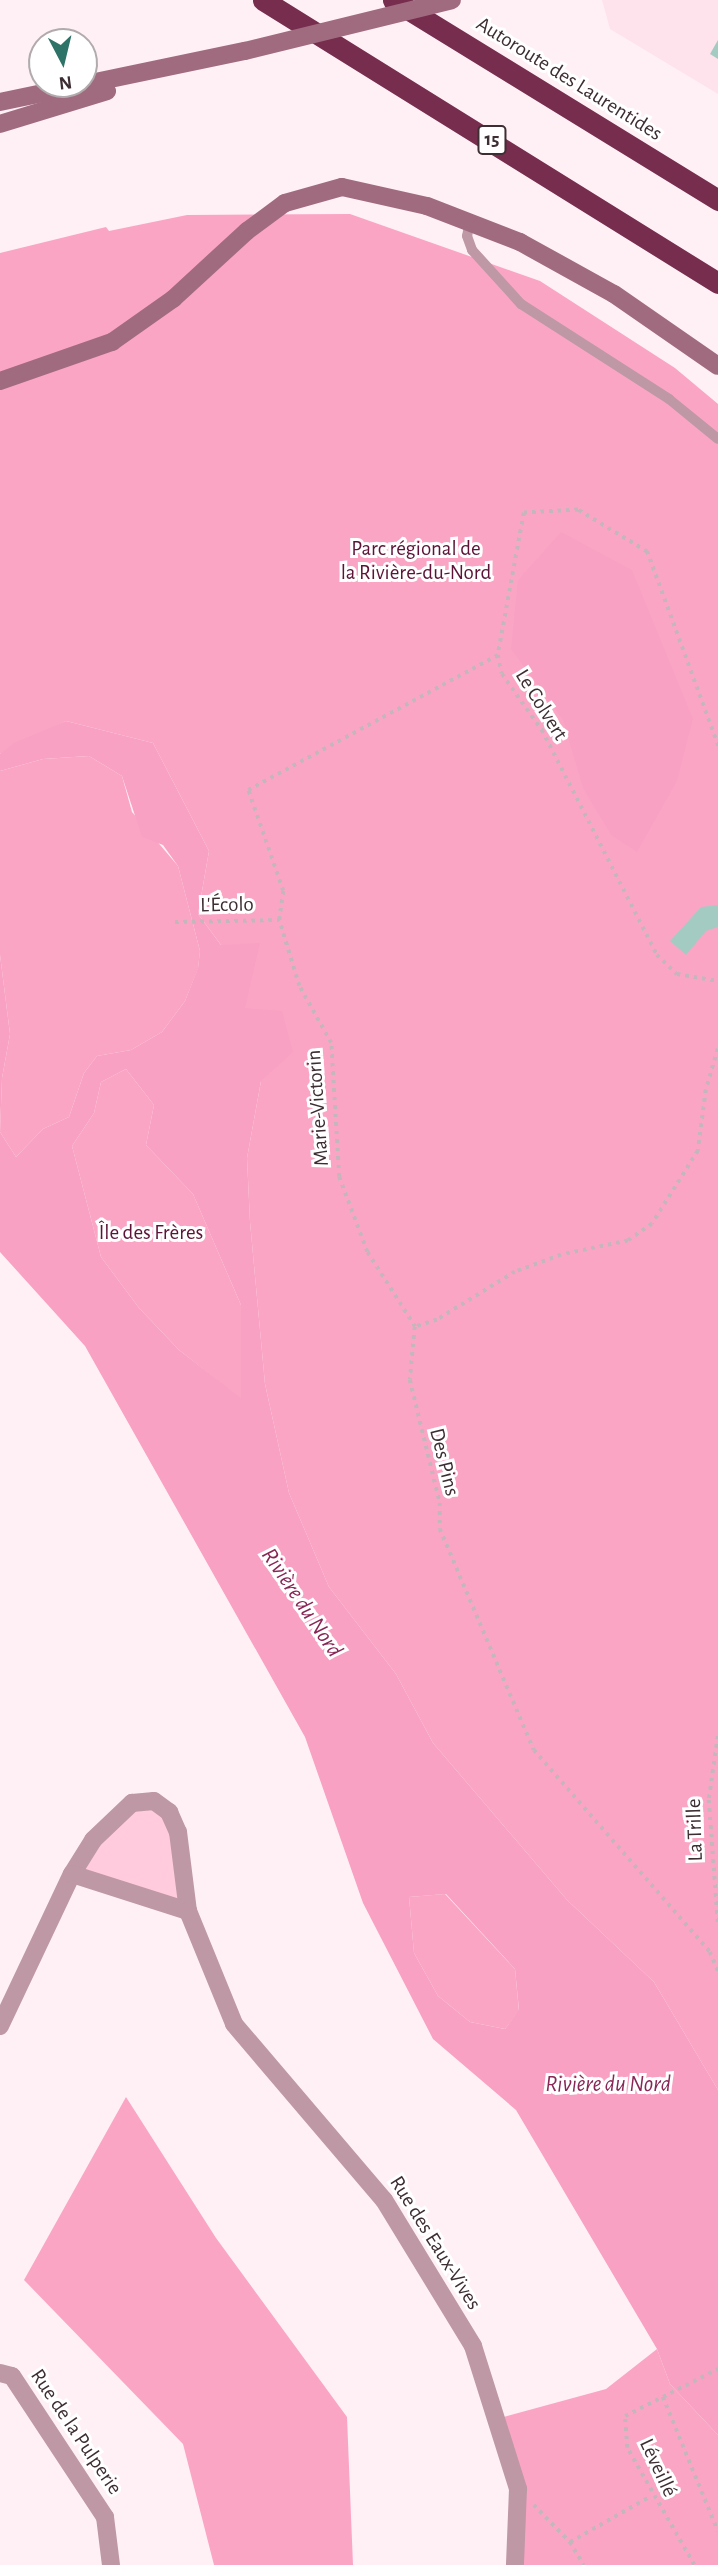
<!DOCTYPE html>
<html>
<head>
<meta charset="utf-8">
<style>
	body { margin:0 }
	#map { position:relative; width:718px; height:2565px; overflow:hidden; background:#fff0f5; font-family:"Alegreya Sans",sans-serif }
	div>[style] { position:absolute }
	.built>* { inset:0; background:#fee3ec }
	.green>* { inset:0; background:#ffcbdd }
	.forest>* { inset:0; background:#fba5c5 }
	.water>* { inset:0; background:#f8a1c2 }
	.building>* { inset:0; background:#a4cbc2 }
	.path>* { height:3.5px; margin-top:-1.75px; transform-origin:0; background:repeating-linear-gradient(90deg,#c4b6bb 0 3.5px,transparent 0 8.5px) }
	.lane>* { height:10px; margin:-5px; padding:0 5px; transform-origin:5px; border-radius:5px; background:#be98a5 }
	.street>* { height:18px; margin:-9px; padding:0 9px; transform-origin:9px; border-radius:9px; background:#be98a5 }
	.secondary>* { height:18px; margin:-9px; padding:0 9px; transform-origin:9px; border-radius:9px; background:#a16b7f }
	.highway>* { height:21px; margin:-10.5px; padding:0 10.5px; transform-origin:10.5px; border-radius:10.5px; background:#772d4e }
	.secondary-bridge>* { height:18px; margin:-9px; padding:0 9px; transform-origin:9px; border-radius:9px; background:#a16b7f }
	span { translate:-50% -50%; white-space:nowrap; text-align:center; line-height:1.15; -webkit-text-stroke:6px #fff; paint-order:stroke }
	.shield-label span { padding:2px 5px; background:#fff; border:2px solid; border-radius:5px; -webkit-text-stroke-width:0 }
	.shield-label { font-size:19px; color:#3c2e33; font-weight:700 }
	.street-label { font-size:21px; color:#3c2e33 }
	.park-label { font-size:21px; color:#5d1337 }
	.water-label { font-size:23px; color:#882755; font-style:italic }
	.north { position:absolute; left:28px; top:28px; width:70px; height:70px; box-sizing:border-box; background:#fff; border:2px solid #b1abad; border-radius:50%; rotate:173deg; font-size:19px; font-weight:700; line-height:28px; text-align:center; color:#3c2e33 }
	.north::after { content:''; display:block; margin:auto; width:24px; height:32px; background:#2e7367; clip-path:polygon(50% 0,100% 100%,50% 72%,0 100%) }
</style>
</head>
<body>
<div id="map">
	<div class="built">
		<div style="clip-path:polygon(602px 0,718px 0,718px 94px,610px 29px)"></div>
	</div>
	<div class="green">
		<div style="clip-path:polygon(132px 1803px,169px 1812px,188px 1911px,72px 1874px)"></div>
	</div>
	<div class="forest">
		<div style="clip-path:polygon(350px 214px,540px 281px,675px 368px,718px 404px,718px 2090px,654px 1982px,567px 1900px,433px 1743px,396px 1674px,329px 1587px,289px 1493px,265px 1384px,250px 1222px,247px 1158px,261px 1081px,245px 1008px,221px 945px,198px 914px,209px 851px,153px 743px,66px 721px,0 754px,0 253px,106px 227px,109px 231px,187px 215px)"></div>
		<div style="clip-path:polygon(89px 756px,122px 776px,132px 812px,178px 866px,200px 951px,198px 969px,185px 1001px,162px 1032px,131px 1050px,97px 1056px,84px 1073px,69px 1117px,43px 1129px,16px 1157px,0 1132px,2px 1078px,10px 1034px,0 955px,0 771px,43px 759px)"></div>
		<div style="clip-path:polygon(126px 1069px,154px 1105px,146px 1145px,193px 1194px,241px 1305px,241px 1399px,179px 1350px,139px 1308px,101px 1257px,72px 1146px,94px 1113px,101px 1082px)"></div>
		<div style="clip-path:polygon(445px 1894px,515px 1969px,519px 2011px,505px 2029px,470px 2022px,438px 1996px,414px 1953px,409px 1897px)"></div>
		<div style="clip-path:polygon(126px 2097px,216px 2238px,347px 2417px,353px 2565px,214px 2565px,183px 2444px,24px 2280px)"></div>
		<div style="clip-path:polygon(657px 2349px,670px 2384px,718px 2435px,718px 2565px,515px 2565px,518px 2489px,496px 2419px,606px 2389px)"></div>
	</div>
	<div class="water">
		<div style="clip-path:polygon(561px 532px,632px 570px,693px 719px,677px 781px,637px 852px,611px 835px,583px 788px,563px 720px,511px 649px,518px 580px)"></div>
		<div style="clip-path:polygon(evenodd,66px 721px,153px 743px,209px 851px,198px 914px,221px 945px,260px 943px,245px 1008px,282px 1011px,293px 1052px,261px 1081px,247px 1158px,250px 1222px,265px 1384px,289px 1493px,329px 1587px,396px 1674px,433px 1743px,567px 1900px,654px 1982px,718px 2090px,718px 2435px,670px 2384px,657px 2349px,516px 2110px,433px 2039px,363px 1903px,305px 1737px,85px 1346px,0 1252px,0 955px,10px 1034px,2px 1078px,0 1132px,16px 1157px,43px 1129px,69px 1117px,84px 1073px,97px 1056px,131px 1050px,162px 1032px,185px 1001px,198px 968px,200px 951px,178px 866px,163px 845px,142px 837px,122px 776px,89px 756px,43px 759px,0 771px,0 754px,14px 743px,66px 721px,126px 1069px,154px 1105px,146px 1145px,193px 1194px,241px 1305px,241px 1398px,179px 1350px,139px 1308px,101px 1257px,72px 1146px,94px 1113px,101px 1082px,126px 1069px,66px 721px,446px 1894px,515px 1969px,519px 2010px,505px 2029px,470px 2022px,438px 1996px,414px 1953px,409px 1897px,446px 1894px)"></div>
	</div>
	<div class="building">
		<div style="clip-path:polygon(718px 40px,718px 59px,710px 54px)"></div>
		<div style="clip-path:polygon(718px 905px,718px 927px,706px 931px,686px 955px,670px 941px,701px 907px)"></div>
	</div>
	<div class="path">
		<div style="left:718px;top:746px;width:207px;rotate:-110.1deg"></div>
		<div style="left:647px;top:552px;width:81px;rotate:-148.7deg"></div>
		<div style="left:578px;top:510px;width:54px;rotate:176.8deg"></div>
		<div style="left:524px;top:513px;width:144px;rotate:100.4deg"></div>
		<div style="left:498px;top:655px;width:19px;rotate:78deg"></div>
		<div style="left:502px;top:674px;width:69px;rotate:54.5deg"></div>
		<div style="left:542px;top:730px;width:253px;rotate:62.9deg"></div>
		<div style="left:657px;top:955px;width:28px;rotate:44deg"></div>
		<div style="left:677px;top:974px;width:42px;rotate:9.7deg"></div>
		<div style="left:175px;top:922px;width:104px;rotate:-1.1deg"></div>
		<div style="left:718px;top:1049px;width:43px;rotate:106.3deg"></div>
		<div style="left:706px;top:1090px;width:62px;rotate:97.5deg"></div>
		<div style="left:698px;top:1151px;width:86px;rotate:122.2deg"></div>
		<div style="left:652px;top:1224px;width:29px;rotate:145deg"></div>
		<div style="left:628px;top:1241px;width:68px;rotate:168.2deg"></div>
		<div style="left:561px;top:1255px;width:49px;rotate:159.7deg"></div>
		<div style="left:515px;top:1272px;width:92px;rotate:148.4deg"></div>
		<div style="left:437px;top:1320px;width:23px;rotate:162deg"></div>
		<div style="left:415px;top:1327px;width:53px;rotate:95.4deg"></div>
		<div style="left:410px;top:1380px;width:127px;rotate:76.3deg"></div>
		<div style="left:440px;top:1503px;width:26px;rotate:90deg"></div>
		<div style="left:440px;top:1529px;width:240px;rotate:67deg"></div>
		<div style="left:534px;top:1750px;width:268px;rotate:48.9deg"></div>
		<div style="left:710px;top:1952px;width:21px;rotate:67deg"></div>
		<div style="left:415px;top:1327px;width:89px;rotate:-122.6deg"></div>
		<div style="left:367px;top:1252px;width:80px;rotate:-110.5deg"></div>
		<div style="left:339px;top:1177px;width:134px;rotate:-93.4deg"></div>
		<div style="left:331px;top:1043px;width:65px;rotate:-119.3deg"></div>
		<div style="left:299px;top:986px;width:69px;rotate:-106.9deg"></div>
		<div style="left:279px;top:920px;width:29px;rotate:-82deg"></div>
		<div style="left:283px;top:891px;width:107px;rotate:-109.1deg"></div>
		<div style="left:248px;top:790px;width:284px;rotate:-28.4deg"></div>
		<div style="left:718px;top:1736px;width:65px;rotate:98deg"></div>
		<div style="left:709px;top:1800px;width:124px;rotate:85.8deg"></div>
		<div style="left:663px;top:2397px;width:145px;rotate:67.7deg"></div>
		<div style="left:534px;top:2505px;width:52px;rotate:45.8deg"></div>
		<div style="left:570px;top:2542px;width:93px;rotate:-29.6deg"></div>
		<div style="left:570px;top:2542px;width:27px;rotate:59deg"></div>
		<div style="left:694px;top:2565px;width:135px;rotate:-119.8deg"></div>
		<div style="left:627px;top:2448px;width:32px;rotate:-94deg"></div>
		<div style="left:625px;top:2416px;width:104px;rotate:-26.8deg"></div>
	</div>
	<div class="lane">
		<div style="left:470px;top:221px;width:15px;rotate:101deg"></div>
		<div style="left:467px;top:236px;width:15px;rotate:70deg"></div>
		<div style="left:472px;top:250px;width:73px;rotate:47.8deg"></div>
		<div style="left:521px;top:304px;width:176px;rotate:32.7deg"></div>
		<div style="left:669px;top:399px;width:63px;rotate:39.2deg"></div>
	</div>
	<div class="street">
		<div style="left:72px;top:1874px;width:40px;rotate:-58deg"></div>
		<div style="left:93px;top:1840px;width:54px;rotate:-43.5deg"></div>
		<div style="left:132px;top:1803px;width:22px;rotate:-5deg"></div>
		<div style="left:154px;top:1801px;width:19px;rotate:36deg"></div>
		<div style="left:169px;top:1812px;width:22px;rotate:66deg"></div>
		<div style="left:178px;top:1832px;width:80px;rotate:82.8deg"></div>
		<div style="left:0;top:2026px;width:168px;rotate:-64.7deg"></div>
		<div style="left:72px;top:1874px;width:122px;rotate:17.7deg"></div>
		<div style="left:188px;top:1911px;width:122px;rotate:67.8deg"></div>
		<div style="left:234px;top:2024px;width:231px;rotate:49.6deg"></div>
		<div style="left:384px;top:2200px;width:171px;rotate:58.6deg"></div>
		<div style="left:473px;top:2346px;width:150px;rotate:72.5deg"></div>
		<div style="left:518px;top:2489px;width:76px;rotate:92.3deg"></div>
		<div style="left:0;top:2373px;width:12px;rotate:14deg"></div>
		<div style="left:12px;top:2376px;width:169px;rotate:56.6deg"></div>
		<div style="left:105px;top:2517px;width:48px;rotate:82.9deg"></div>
	</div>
	<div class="secondary">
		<div style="left:0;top:102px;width:250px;rotate:-11.8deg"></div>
		<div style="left:0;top:124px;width:112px;rotate:-17.1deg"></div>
		<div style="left:0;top:381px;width:119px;rotate:-19.2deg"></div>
		<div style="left:112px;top:342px;width:75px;rotate:-35.2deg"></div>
		<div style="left:173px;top:299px;width:100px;rotate:-42.6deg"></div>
		<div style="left:247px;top:231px;width:47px;rotate:-36.4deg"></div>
		<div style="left:285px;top:203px;width:59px;rotate:-15.7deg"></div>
		<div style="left:342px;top:187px;width:87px;rotate:12.6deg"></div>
		<div style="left:427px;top:206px;width:100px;rotate:21.2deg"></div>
		<div style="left:520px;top:242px;width:107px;rotate:29deg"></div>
		<div style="left:614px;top:294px;width:126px;rotate:34.7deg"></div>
	</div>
	<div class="highway">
		<div style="left:263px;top:0;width:536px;rotate:31.88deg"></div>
		<div style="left:393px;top:0;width:382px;rotate:31.6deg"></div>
	</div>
	<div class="secondary-bridge">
		<div style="left:245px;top:51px;width:213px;rotate:-13.8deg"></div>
	</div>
	<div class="shield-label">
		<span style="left:492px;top:140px">15</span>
	</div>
	<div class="street-label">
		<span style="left:569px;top:79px;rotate:32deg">Autoroute des Laurentides</span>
		<span style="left:541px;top:705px;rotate:58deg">Le Colvert</span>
		<span style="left:227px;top:905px;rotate:-1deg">L'Écolo</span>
		<span style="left:318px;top:1108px;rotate:-94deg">Marie-Victorin</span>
		<span style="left:444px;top:1462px;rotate:76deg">Des Pins</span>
		<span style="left:695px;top:1830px;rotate:-92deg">La Trille</span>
		<span style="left:435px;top:2243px;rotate:58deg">Rue des Eaux-Vives</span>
		<span style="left:76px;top:2432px;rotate:56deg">Rue de la Pulperie</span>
		<span style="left:658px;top:2468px;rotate:65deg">Léveillé</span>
	</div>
	<div class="park-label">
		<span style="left:416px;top:561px">Parc régional de<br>la Rivière-du-Nord</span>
		<span style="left:151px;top:1233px">Île des Frères</span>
	</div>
	<div class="water-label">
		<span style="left:301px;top:1603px;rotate:56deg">Rivière du Nord</span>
		<span style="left:608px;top:2085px">Rivière du Nord</span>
	</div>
	<div class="north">N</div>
</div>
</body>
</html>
